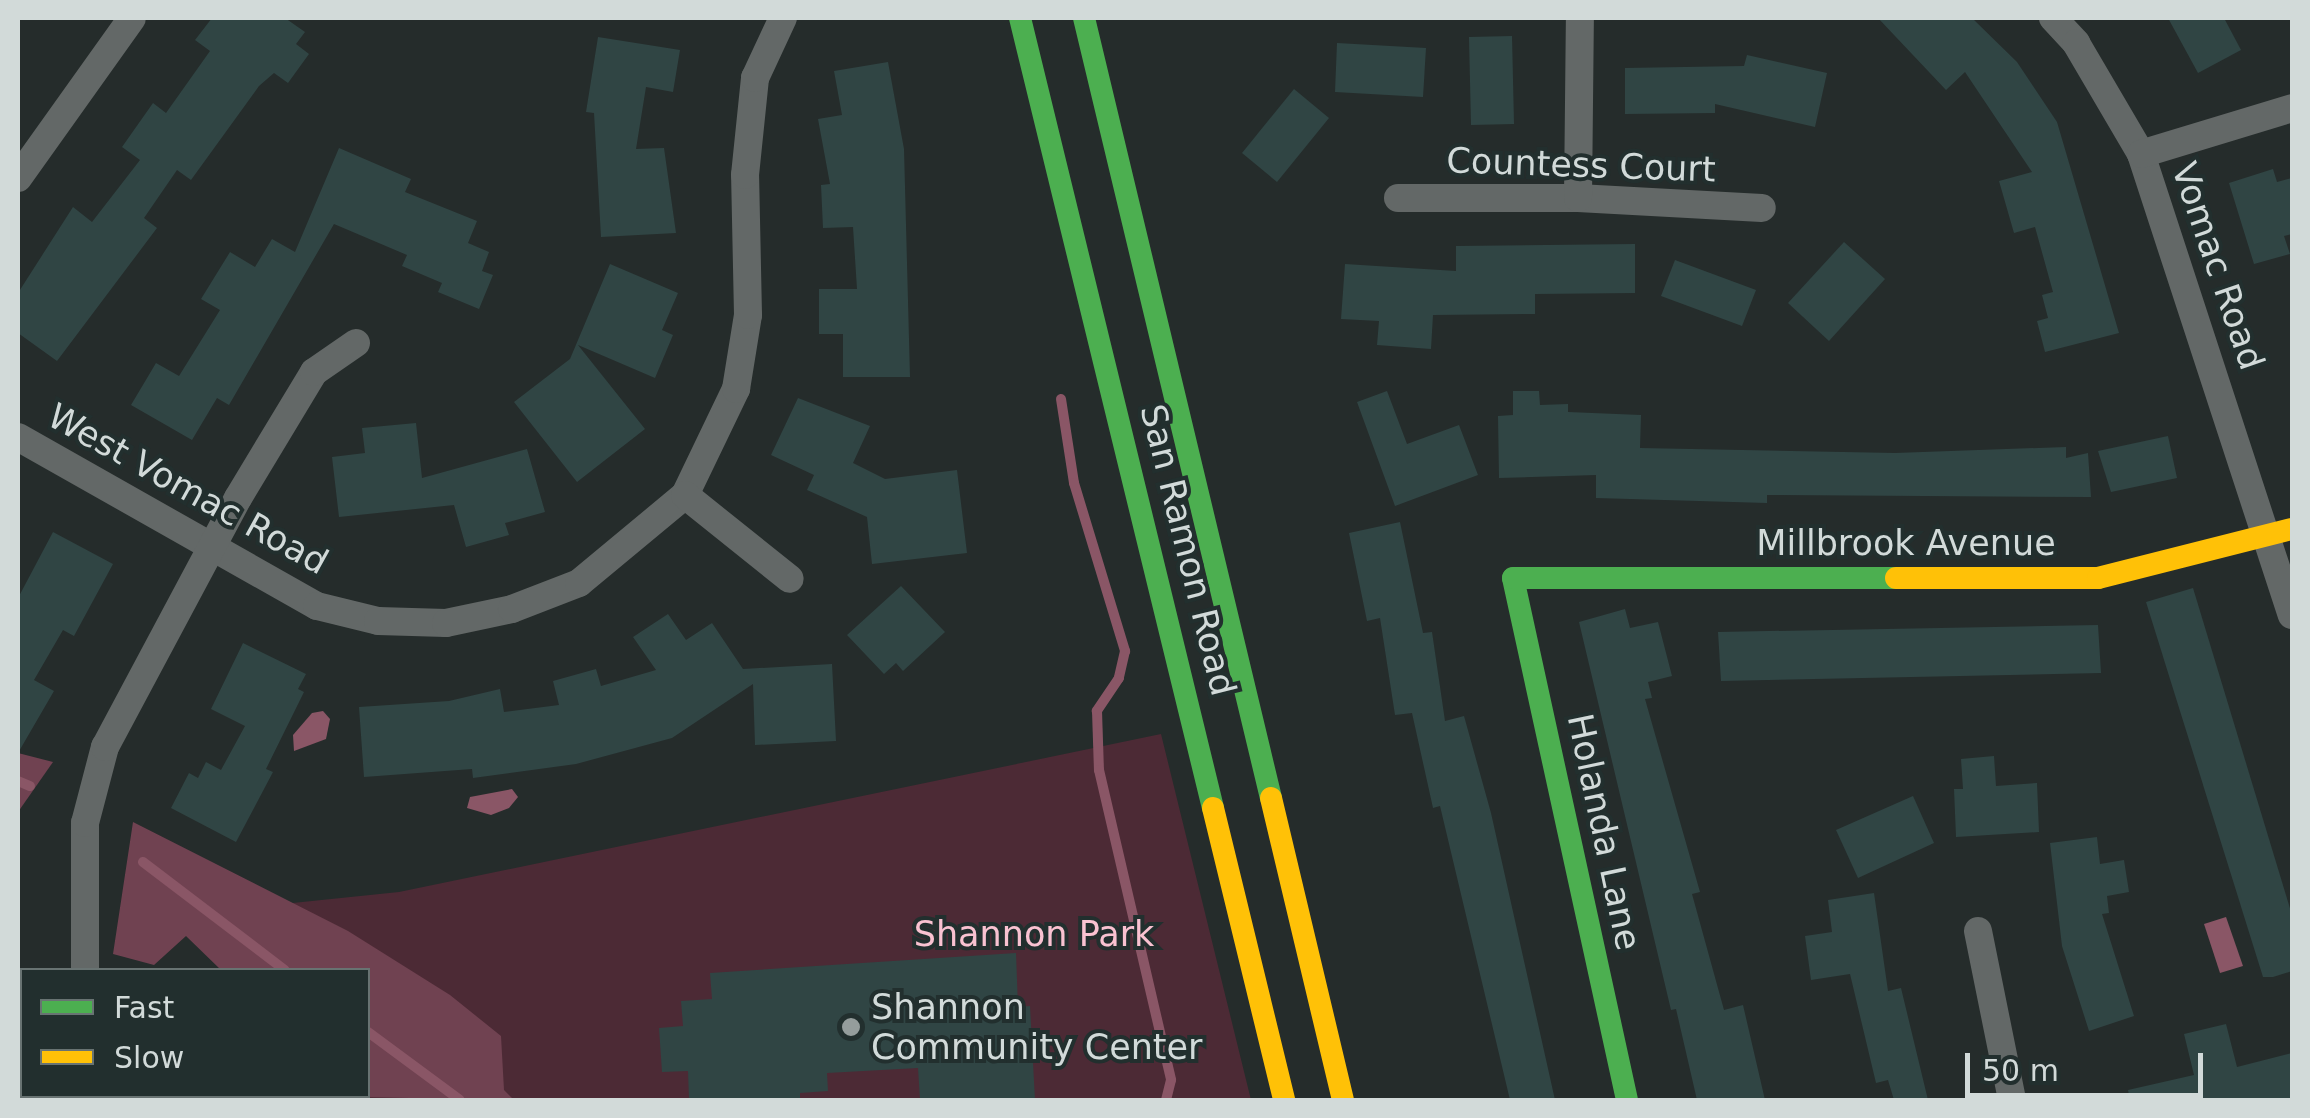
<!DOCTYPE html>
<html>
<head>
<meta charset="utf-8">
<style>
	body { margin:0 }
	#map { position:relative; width:2310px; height:1118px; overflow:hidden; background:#252c2b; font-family:"DejaVu Sans",sans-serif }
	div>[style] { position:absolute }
	.green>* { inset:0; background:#4c2a35 }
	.forest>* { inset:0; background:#704251 }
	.water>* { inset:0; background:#8a5666 }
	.stream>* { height:10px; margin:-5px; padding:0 5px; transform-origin:5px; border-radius:5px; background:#8a5666 }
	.building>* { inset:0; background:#304544 }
	.street>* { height:28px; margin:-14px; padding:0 14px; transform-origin:14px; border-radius:14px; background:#636867 }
	.fast>* { height:22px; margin:-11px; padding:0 11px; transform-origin:11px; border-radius:11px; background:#4caf50 }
	.slow>* { height:22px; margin:-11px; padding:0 11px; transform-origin:11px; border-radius:11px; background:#ffc107 }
	.dots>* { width:28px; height:28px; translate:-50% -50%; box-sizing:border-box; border:5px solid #222f2e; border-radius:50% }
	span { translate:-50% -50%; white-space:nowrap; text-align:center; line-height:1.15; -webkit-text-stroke:8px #222f2e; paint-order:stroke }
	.street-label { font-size:35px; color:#d2dad9 }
	.park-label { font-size:35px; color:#f9c2d1 }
	.poi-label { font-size:35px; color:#d2dad9 }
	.left { translate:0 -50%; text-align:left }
	.frame { position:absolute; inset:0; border:20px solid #d2dad9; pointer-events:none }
	.legend { position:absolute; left:20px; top:968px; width:350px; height:130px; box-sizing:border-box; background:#222f2e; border:2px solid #687372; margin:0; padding:12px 18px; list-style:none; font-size:30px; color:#d2dad9 }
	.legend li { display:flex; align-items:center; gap:20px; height:50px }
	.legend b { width:50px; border:2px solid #687372 }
	.scale { position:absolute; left:1965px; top:1053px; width:238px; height:45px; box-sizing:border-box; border:5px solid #d2dad9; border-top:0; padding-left:12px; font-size:30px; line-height:35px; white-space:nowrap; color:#d2dad9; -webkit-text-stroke:8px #222f2e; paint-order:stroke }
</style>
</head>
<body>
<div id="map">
	<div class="green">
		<div style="clip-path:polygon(1161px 734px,1251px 1100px,253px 1100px,368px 1096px,368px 970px,253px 907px,399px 892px)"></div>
	</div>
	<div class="forest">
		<div style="clip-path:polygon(18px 753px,53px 762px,18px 812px)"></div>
		<div style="clip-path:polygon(133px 822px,348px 931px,450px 995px,501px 1036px,504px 1090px,514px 1100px,359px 1097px,368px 1096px,368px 970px,221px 970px,186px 936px,154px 965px,113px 954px)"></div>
	</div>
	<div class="water">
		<div style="clip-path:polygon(323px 711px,330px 719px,326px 739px,294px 751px,293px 735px,312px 713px)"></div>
		<div style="clip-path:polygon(512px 789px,518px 797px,509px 808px,491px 815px,467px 808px,470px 797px)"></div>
		<div style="clip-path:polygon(2226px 917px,2243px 966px,2220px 973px,2204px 924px)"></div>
	</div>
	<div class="stream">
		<div style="left:1061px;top:399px;width:85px;rotate:81.2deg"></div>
		<div style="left:1074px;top:483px;width:176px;rotate:73.1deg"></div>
		<div style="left:1125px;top:651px;width:28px;rotate:103deg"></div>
		<div style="left:1119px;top:678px;width:40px;rotate:124deg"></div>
		<div style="left:1097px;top:711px;width:59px;rotate:88.1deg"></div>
		<div style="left:1099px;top:770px;width:318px;rotate:76.9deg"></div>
		<div style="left:1171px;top:1080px;width:21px;rotate:104deg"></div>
		<div style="left:18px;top:781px;width:13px;rotate:23deg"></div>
		<div style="left:143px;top:862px;width:178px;rotate:37.3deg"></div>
		<div style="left:368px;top:1032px;width:114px;rotate:36.5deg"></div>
	</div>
	<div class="building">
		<div style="clip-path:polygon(212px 18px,285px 18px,305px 32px,296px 44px,309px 54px,288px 83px,274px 73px,259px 86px,191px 180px,177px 170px,144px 218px,157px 228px,57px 361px,18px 333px,18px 293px,73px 207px,92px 222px,140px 160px,122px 147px,153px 103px,166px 113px,210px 51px,195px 40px)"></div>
		<div style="clip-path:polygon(1878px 18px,1972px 18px,2017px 62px,2057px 122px,2119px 333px,2045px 352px,2037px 321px,2048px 318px,2042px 295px,2053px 292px,2035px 227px,2014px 233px,1999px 181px,2032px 172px,1965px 72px,1946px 90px)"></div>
		<div style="clip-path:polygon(2168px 18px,2224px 18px,2241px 50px,2198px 73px)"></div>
		<div style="clip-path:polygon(1512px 36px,1514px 124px,1471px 125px,1469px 37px)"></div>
		<div style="clip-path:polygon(598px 37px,680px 50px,673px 92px,646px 87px,636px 149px,664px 148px,676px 233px,601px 237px,594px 113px,586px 112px)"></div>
		<div style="clip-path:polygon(1337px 43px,1426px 48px,1423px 97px,1335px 92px)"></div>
		<div style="clip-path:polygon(1747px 55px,1827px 73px,1815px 127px,1715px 104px,1715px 113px,1625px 114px,1625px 68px,1744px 66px)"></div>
		<div style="clip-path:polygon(888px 62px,904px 149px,910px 377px,843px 377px,843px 334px,819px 334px,819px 289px,857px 289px,853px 227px,823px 228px,821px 185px,830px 184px,818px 119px,842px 115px,834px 71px)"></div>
		<div style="clip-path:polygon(1294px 89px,1329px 118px,1277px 182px,1242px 153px)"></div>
		<div style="clip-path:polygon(339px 148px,411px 179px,405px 192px,477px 221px,468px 243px,489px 252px,482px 271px,493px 275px,479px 309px,438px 292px,442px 283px,402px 266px,407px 255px,334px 224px,229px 405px,217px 398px,192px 440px,131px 405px,156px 363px,179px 376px,220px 310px,201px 299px,230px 252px,255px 267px,272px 239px,295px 252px)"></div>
		<div style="clip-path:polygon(2273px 169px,2277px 182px,2292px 178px,2292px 234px,2284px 236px,2290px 254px,2254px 264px,2229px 183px)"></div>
		<div style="clip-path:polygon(1844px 242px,1885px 279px,1829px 341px,1788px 303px)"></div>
		<div style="clip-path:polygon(1635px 244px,1635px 293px,1535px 294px,1535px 314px,1433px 315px,1431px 349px,1377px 345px,1379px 321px,1341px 319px,1345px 264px,1456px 271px,1456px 246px)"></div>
		<div style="clip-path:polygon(1675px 260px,1756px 290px,1742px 326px,1661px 296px)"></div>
		<div style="clip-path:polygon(610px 264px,678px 293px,662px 330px,673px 335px,655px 378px,578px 345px,645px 429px,577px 482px,514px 402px,570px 359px)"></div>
		<div style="clip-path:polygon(1387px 391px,1407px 444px,1459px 425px,1478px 475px,1395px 506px,1357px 402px)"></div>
		<div style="clip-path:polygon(1513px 391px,1539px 391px,1540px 405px,1568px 404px,1568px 412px,1641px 415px,1640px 448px,1895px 453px,2066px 447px,2066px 458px,2088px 453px,2091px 497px,1767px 495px,1767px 503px,1596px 498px,1596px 475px,1499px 478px,1498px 416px,1513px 415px)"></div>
		<div style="clip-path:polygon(798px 398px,870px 426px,853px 463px,885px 479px,957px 470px,967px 553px,872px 564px,867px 517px,807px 490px,814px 475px,771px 455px)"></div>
		<div style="clip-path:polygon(416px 423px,422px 478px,527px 449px,545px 512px,505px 523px,509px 535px,466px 547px,454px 505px,339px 517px,332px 457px,365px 453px,362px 428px)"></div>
		<div style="clip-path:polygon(2168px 436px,2177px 478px,2111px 492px,2098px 451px)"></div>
		<div style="clip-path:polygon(1400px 522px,1423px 633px,1432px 632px,1445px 721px,1464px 716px,1491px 813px,1555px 1100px,1510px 1100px,1440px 806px,1433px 808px,1412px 713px,1395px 715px,1380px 618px,1367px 621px,1349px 533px)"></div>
		<div style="clip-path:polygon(53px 532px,113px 564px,74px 636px,63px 630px,34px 680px,54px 691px,18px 753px,18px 598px)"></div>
		<div style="clip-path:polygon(901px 586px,945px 632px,903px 671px,896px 663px,884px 674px,847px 635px)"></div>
		<div style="clip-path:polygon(2193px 588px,2292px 915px,2292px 971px,2273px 977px,2263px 977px,2146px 602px)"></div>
		<div style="clip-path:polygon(1625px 609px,1630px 628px,1658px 622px,1672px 676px,1648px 682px,1652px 698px,1645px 699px,1700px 892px,1692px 894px,1724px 1010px,1743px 1005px,1765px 1100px,1697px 1100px,1676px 1009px,1671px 1010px,1579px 622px)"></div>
		<div style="clip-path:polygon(668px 614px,686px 640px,712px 623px,743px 669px,832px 664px,836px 741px,755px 745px,753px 684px,672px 738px,576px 764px,473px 778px,472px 769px,364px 777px,359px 707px,449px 701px,500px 689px,504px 712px,559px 705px,553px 681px,596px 669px,601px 686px,656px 670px,633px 637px)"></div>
		<div style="clip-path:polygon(2098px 625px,2101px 673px,1721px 681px,1718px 632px)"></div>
		<div style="clip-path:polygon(243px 643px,306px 674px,298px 689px,304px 692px,266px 769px,273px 772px,236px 842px,171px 808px,189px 773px,198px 778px,206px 762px,221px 770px,245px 726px,211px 709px)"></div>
		<div style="clip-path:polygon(1994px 756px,1996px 786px,2037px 783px,2039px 832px,1956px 837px,1954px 789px,1963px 789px,1961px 759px)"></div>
		<div style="clip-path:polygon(1913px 796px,1934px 843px,1858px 878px,1836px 830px)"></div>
		<div style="clip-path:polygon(2097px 837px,2100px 864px,2124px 860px,2129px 892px,2107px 896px,2109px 913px,2102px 914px,2134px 1016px,2089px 1031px,2062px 946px,2050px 843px)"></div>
		<div style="clip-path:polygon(1874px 893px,1888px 991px,1901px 988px,1928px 1100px,1894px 1100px,1888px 1080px,1876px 1083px,1850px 974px,1811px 980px,1805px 936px,1832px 932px,1828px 900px)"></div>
		<div style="clip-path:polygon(1016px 953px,1018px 1007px,1030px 1006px,1035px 1100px,920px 1100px,918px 1068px,827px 1073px,828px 1091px,800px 1093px,800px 1100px,689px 1099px,688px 1071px,662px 1072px,659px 1028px,683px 1026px,681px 1001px,712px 999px,710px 973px)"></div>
		<div style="clip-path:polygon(2226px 1024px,2237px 1067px,2292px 1053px,2292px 1100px,2130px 1100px,2128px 1090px,2194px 1075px,2184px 1034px)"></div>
	</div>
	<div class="street">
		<div style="left:2053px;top:18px;width:34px;rotate:47deg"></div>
		<div style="left:2076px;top:43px;width:129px;rotate:59.6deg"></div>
		<div style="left:2141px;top:154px;width:485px;rotate:71.9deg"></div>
		<div style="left:2141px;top:154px;width:158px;rotate:-16.9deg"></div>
		<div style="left:18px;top:178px;width:196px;rotate:-54.5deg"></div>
		<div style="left:1398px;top:198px;width:180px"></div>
		<div style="left:1578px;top:198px;width:184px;rotate:3.1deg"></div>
		<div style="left:1578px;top:198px;width:180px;rotate:-89.4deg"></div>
		<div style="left:18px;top:437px;width:343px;rotate:29.5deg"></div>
		<div style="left:317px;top:606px;width:63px;rotate:13.8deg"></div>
		<div style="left:378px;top:621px;width:68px;rotate:1.7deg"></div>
		<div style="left:446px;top:623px;width:67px;rotate:-12deg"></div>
		<div style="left:512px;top:609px;width:72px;rotate:-21.2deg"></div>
		<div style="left:579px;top:583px;width:138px;rotate:-39.7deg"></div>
		<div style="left:685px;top:495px;width:118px;rotate:-64.3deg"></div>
		<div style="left:736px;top:389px;width:75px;rotate:-80.8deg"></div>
		<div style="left:748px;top:315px;width:140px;rotate:-91.2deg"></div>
		<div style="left:745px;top:175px;width:98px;rotate:-84.1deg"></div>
		<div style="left:755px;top:78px;width:66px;rotate:-65deg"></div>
		<div style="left:685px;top:495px;width:134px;rotate:38.7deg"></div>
		<div style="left:1978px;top:931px;width:172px;rotate:78.6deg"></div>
		<div style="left:85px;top:970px;width:147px;rotate:-90deg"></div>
		<div style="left:85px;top:823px;width:79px;rotate:-75.3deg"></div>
		<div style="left:105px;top:747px;width:282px;rotate:-61.9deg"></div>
		<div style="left:238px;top:498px;width:147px;rotate:-58.9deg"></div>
		<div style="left:314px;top:372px;width:51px;rotate:-34.6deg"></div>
		<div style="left:85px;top:1100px;width:4px;rotate:-90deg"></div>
	</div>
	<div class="fast">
		<div style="left:1020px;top:18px;width:813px;rotate:76.27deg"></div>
		<div style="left:1084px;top:18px;width:802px;rotate:76.52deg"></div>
		<div style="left:1627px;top:1100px;width:534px;rotate:-102.32deg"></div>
		<div style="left:1513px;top:578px;width:383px"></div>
	</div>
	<div class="slow">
		<div style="left:1896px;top:578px;width:202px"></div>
		<div style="left:2098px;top:578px;width:200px;rotate:-14.2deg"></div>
		<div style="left:1271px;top:798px;width:310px;rotate:76.6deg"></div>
		<div style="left:1213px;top:808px;width:301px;rotate:76.3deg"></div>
	</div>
	<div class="dots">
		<div style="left:851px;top:1027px;background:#959d9c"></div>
	</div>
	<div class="street-label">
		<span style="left:1581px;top:165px;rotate:2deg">Countess Court</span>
		<span style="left:2218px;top:266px;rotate:71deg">Vomac Road</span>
		<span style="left:188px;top:489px;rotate:29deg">West Vomac Road</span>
		<span style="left:1906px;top:543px">Millbrook Avenue</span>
		<span style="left:1188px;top:550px;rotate:76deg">San Ramon Road</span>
		<span style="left:1604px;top:832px;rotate:78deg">Holanda Lane</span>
	</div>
	<div class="park-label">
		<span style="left:1034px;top:934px">Shannon Park</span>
	</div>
	<div class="poi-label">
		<span class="left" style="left:871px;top:1027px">Shannon<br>Community Center</span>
	</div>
	<div class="frame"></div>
	<ul class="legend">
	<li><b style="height:12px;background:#4caf50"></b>Fast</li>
	<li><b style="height:12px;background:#ffc107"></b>Slow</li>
	</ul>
	<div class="scale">50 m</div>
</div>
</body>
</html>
